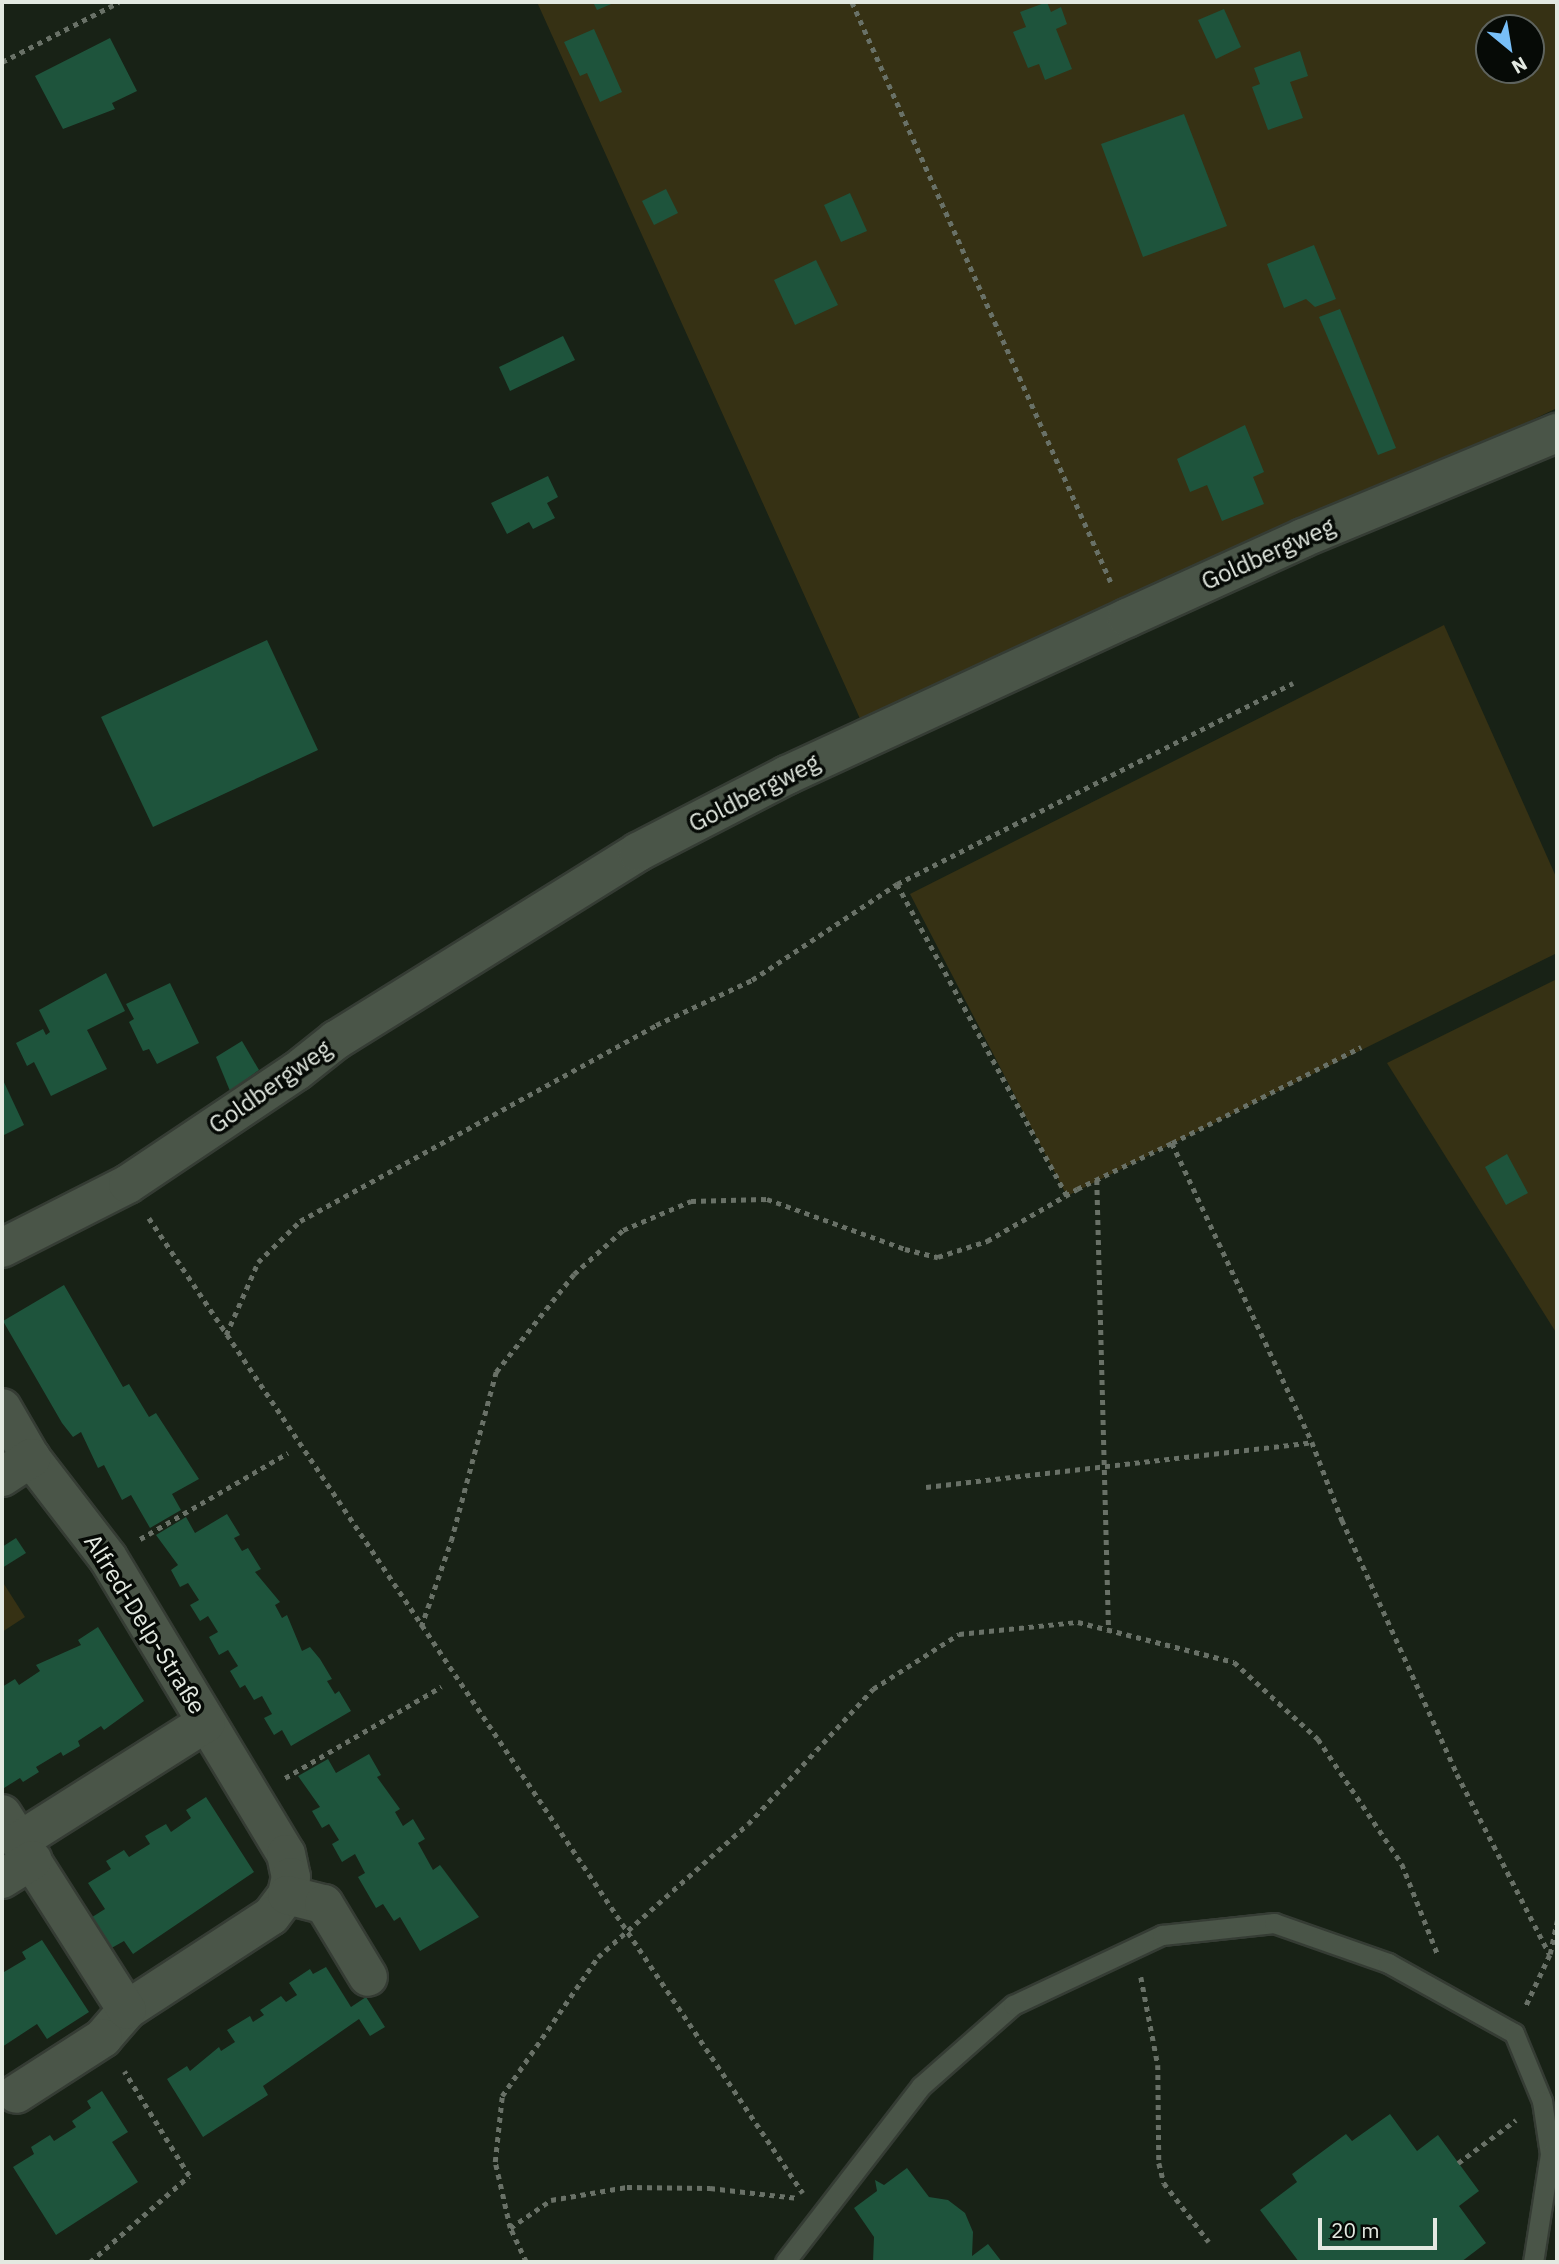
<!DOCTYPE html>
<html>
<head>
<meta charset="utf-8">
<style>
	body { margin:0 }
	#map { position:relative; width:1559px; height:2264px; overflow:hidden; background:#182216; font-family:"IBM Plex Sans",sans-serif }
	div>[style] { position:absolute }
	.green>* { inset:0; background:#363114 }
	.building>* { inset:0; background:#1e543c }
	.path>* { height:4.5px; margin-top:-2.25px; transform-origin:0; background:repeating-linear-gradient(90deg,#697167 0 5px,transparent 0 10px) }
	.roads { filter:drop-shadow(2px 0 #353c34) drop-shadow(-2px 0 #353c34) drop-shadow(0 2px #353c34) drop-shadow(0 -2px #353c34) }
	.lane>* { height:19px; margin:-9.5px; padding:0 9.5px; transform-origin:9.5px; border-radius:9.5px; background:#4a5548 }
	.street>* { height:38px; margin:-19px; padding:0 19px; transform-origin:19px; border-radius:19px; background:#4a5548 }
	span { translate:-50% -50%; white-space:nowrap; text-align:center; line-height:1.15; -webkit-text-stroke:7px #060a06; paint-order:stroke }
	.street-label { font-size:24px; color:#e3e9e1 }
	.frame { position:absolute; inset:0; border:4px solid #e3e9e1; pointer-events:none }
	.north { position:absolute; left:1475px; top:14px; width:70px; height:70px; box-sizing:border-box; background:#060a06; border:2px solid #5e635e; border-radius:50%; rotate:150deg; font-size:19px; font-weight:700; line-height:28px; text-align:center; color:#e3e9e1 }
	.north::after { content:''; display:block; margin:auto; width:24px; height:32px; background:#78bff8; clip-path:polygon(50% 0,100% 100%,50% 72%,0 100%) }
	.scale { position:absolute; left:1318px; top:2218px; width:119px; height:32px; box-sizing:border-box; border:4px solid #e3e9e1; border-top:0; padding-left:9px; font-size:21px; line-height:24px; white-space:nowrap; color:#e3e9e1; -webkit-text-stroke:5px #060a06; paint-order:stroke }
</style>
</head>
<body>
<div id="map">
	<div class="green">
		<div style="clip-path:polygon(evenodd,537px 2px,1557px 2px,1557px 408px,1418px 475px,861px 721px,537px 2px,1489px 28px,1531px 28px,1531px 70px,1489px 70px,1489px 28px)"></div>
		<div style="clip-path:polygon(1444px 625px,1557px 879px,1557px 953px,1067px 1196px,910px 894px)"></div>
		<div style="clip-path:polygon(1557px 979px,1557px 1334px,1387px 1063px)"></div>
		<div style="clip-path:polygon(2px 1581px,25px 1617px,2px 1632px)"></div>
	</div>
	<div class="building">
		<div style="clip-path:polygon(593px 2px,616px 2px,597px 10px)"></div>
		<div style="clip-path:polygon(1047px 2px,1051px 12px,1061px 7px,1067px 24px,1056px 29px,1072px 69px,1045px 80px,1039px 64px,1028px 68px,1013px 32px,1026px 27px,1020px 12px)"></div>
		<div style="clip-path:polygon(1224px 9px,1241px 47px,1216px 59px,1198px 20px)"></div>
		<div style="clip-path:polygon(594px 29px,622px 92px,600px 102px,587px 73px,580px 76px,564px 42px)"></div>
		<div style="clip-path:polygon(110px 38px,137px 91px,112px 103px,115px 109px,63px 129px,35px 76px)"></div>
		<div style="clip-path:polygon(1300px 51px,1308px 76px,1290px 82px,1303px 118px,1268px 130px,1252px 87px,1260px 84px,1254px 68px)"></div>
		<div style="clip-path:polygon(1184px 114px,1227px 226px,1143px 257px,1101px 144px)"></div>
		<div style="clip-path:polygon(666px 189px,678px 213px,654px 225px,642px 201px)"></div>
		<div style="clip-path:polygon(850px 193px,867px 231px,841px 242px,824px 205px)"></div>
		<div style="clip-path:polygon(1314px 245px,1336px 299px,1315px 307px,1306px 299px,1284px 308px,1267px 264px)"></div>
		<div style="clip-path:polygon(816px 260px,838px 305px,795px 325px,774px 280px)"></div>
		<div style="clip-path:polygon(1340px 309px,1396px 448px,1378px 455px,1319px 317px)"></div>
		<div style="clip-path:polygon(563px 336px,575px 360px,510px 391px,499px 367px)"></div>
		<div style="clip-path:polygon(1245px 425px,1264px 472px,1253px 477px,1264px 504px,1222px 521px,1207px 485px,1190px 492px,1177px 459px)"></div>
		<div style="clip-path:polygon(548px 476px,558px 497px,547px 503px,555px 518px,533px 529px,529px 522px,507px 534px,491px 503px)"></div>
		<div style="clip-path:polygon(267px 640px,318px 750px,153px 827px,101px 717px)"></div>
		<div style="clip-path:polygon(106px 973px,125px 1011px,87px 1030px,107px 1069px,51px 1096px,34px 1062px,27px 1066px,16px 1043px,43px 1029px,46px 1035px,50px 1032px,39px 1010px)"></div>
		<div style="clip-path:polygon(170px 983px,199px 1043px,157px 1064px,149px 1049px,143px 1051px,129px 1022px,134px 1019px,126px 1004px)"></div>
		<div style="clip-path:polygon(242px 1041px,259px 1070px,230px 1091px,216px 1057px)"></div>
		<div style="clip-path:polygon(2px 1078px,24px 1125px,2px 1136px)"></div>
		<div style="clip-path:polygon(1507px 1154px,1528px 1193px,1506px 1205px,1485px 1167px)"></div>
		<div style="clip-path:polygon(64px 1285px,123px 1387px,129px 1384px,149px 1417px,156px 1413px,199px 1479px,172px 1494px,181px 1510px,150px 1528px,131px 1495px,122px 1500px,104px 1465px,98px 1468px,81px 1432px,73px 1437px,62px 1423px,3px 1321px)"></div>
		<div style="clip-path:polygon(227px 1514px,240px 1535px,234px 1538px,242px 1551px,248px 1548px,261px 1569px,255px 1572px,280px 1602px,275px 1605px,282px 1618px,287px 1615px,302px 1651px,310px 1647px,320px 1659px,332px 1679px,327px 1681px,335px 1694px,339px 1691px,351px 1711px,291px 1746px,282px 1730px,274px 1735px,264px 1718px,272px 1714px,262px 1696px,254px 1700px,245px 1685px,240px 1688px,230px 1671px,238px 1666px,228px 1650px,219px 1655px,209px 1637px,218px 1632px,208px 1616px,200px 1621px,190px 1605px,199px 1600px,188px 1583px,180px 1587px,171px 1570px,178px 1565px,156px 1535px,186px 1517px,195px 1533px)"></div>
		<div style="clip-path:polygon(16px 1538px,26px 1553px,2px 1568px,2px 1547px)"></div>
		<div style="clip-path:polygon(98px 1627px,144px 1701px,104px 1730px,101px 1726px,78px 1741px,80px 1746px,63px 1756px,61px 1752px,36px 1767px,39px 1772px,23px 1782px,20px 1778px,4px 1788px,2px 1687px,15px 1679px,19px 1685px,40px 1671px,36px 1665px,81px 1645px,78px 1640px)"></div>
		<div style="clip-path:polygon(369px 1754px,381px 1775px,377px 1777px,400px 1809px,395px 1812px,403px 1826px,413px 1819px,425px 1839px,418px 1843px,433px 1870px,440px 1865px,479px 1917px,420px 1951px,400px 1917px,394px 1921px,383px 1904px,376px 1908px,358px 1877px,365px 1873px,355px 1854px,342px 1862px,332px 1844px,339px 1840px,329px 1824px,322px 1828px,312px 1811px,320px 1807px,298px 1776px,328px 1759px,336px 1773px)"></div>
		<div style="clip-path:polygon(206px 1797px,254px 1872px,133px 1954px,124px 1941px,108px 1950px,89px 1919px,105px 1909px,88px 1883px,111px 1869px,106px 1861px,124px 1850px,129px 1857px,150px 1844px,145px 1836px,166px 1824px,171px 1832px,191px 1818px,186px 1810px)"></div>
		<div style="clip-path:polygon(42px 1940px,89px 2012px,47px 2039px,37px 2024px,2px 2047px,2px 1968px,4px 1972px,26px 1959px,22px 1952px)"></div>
		<div style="clip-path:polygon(326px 1967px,351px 2007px,366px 1997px,385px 2027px,370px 2036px,359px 2019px,263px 2086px,268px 2095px,203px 2137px,167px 2079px,187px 2066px,190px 2071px,219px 2047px,221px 2051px,235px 2042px,227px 2030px,250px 2016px,253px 2022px,264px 2015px,260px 2010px,281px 1996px,286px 2002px,297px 1995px,289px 1983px,310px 1969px,313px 1974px)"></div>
		<div style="clip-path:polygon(102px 2091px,128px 2132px,112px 2142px,138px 2182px,56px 2235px,13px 2167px,34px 2154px,31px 2147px,50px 2135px,54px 2141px,76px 2127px,72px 2121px,91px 2108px,87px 2101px)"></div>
		<div style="clip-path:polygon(1390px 2114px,1417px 2151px,1438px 2135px,1479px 2191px,1459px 2206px,1486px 2243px,1461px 2262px,1299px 2262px,1260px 2210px,1297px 2182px,1292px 2174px,1346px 2134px,1352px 2141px)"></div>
		<div style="clip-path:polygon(907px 2168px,929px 2197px,948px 2200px,965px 2213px,973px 2232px,972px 2256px,988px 2244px,1002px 2262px,873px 2262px,874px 2237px,854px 2208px,877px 2191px,875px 2180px,884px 2185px)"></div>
	</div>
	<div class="path">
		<div style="left:852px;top:2px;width:635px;rotate:65.94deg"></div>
		<div style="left:2px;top:62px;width:131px;rotate:-27.1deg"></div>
		<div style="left:897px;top:884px;width:444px;rotate:-26.9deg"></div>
		<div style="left:1172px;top:1143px;width:212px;rotate:-26.9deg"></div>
		<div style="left:1097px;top:1180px;width:450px;rotate:88.5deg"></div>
		<div style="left:149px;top:1218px;width:1174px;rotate:56.15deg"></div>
		<div style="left:226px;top:1335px;width:80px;rotate:-66.3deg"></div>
		<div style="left:258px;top:1262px;width:59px;rotate:-44.3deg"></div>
		<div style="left:300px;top:1221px;width:406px;rotate:-28.8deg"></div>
		<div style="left:656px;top:1025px;width:106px;rotate:-25.1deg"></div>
		<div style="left:752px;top:980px;width:174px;rotate:-33.5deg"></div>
		<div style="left:897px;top:884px;width:355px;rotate:61.4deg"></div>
		<div style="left:926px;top:1487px;width:389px;rotate:-6.6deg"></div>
		<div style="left:140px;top:1539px;width:171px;rotate:-30.2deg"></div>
		<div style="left:421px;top:1627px;width:91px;rotate:-70.8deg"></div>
		<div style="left:451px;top:1541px;width:175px;rotate:-75.1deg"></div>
		<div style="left:496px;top:1372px;width:125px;rotate:-51.5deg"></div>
		<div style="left:574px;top:1274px;width:66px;rotate:-41.9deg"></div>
		<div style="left:623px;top:1230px;width:74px;rotate:-23.1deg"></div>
		<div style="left:691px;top:1201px;width:76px;rotate:-1.5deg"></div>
		<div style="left:767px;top:1199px;width:147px;rotate:19.9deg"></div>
		<div style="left:905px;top:1249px;width:34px;rotate:14deg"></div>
		<div style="left:938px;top:1257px;width:52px;rotate:-18.1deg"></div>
		<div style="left:987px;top:1241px;width:104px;rotate:-30deg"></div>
		<div style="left:1077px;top:1189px;width:106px;rotate:-25.8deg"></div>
		<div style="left:1172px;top:1143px;width:330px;rotate:64.9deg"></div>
		<div style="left:1312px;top:1442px;width:84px;rotate:69deg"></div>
		<div style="left:1342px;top:1520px;width:279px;rotate:65.6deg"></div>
		<div style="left:1457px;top:1774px;width:203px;rotate:62.8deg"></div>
		<div style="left:1550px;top:1955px;width:56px;rotate:115.2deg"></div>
		<div style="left:285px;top:1778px;width:181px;rotate:-30.3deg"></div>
		<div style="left:1550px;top:1954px;width:35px;rotate:-78deg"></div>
		<div style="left:1141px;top:1977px;width:90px;rotate:79.1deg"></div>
		<div style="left:1158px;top:2065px;width:98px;rotate:89.4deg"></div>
		<div style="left:1159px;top:2163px;width:21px;rotate:76deg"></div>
		<div style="left:1164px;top:2183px;width:74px;rotate:52.7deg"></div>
		<div style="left:1458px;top:2163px;width:72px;rotate:-36.6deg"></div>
		<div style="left:510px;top:2228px;width:68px;rotate:-102.8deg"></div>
		<div style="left:495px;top:2162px;width:66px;rotate:-83.9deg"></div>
		<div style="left:502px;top:2096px;width:169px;rotate:-55.4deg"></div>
		<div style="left:598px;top:1957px;width:200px;rotate:-41.6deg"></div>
		<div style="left:748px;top:1824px;width:184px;rotate:-47.2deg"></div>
		<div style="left:873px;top:1689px;width:102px;rotate:-32.6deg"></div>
		<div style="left:959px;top:1634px;width:120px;rotate:-5.8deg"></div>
		<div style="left:1078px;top:1622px;width:161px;rotate:14.4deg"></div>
		<div style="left:1234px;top:1662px;width:114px;rotate:42.5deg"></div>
		<div style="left:1318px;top:1739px;width:151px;rotate:56.1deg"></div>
		<div style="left:1402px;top:1864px;width:98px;rotate:68.4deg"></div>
		<div style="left:90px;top:2262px;width:131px;rotate:-41deg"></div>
		<div style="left:189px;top:2176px;width:123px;rotate:-121.8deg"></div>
		<div style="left:526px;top:2262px;width:38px;rotate:-115deg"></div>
		<div style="left:510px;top:2228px;width:50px;rotate:-34.3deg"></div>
		<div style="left:551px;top:2200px;width:77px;rotate:-9.7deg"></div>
		<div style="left:627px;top:2187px;width:83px;rotate:0.7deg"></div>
		<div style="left:710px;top:2188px;width:89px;rotate:6.5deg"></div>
	</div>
	<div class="roads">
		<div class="lane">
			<div style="left:785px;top:2262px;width:222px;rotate:-52.3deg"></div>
			<div style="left:921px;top:2086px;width:123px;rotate:-41.4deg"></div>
			<div style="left:1013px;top:2005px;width:165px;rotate:-25.2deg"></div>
			<div style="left:1162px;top:1935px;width:113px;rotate:-6.1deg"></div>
			<div style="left:1274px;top:1923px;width:121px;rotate:19.3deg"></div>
			<div style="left:1388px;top:1963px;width:144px;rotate:29.1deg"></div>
			<div style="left:1514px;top:2033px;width:74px;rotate:67.6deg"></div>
			<div style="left:1542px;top:2101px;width:54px;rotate:81.4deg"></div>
			<div style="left:1550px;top:2154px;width:109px;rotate:98.9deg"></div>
		</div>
		<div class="street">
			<div style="left:2px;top:1248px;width:141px;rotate:-26.9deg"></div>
			<div style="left:128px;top:1184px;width:203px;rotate:-33.8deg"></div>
			<div style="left:297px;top:1071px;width:50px;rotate:-38.5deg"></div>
			<div style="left:336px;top:1040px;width:356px;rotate:-31.9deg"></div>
			<div style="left:638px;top:852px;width:168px;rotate:-27.3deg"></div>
			<div style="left:787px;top:775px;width:374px;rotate:-24.8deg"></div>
			<div style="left:1127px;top:618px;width:193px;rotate:-24.4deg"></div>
			<div style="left:1303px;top:538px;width:275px;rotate:-22.5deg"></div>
			<div style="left:2px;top:1408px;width:58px;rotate:59.9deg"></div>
			<div style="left:31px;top:1458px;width:126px;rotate:52.4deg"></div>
			<div style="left:108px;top:1558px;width:345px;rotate:59deg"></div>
			<div style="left:286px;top:1854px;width:24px;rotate:78deg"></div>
			<div style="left:291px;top:1877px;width:18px;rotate:103deg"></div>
			<div style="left:287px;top:1895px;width:26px;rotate:127deg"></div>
			<div style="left:271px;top:1916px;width:172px;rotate:146.9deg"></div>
			<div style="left:127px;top:2010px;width:37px;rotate:131deg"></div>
			<div style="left:103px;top:2038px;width:103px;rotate:147.2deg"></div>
			<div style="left:2px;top:1477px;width:35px;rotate:-33deg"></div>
			<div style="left:2px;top:1814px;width:232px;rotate:57.5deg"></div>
			<div style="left:19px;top:1841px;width:221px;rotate:-32.3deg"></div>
			<div style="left:2px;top:1879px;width:36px;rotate:-32deg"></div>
			<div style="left:287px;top:1895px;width:38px;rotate:14deg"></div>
			<div style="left:324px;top:1904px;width:85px;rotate:58.9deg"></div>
		</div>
	</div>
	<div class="street-label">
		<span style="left:1268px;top:554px;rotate:-24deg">Goldbergweg</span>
		<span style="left:754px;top:793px;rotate:-27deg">Goldbergweg</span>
		<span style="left:270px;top:1087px;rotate:-35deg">Goldbergweg</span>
		<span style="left:145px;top:1624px;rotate:58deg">Alfred-Delp-Straße</span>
	</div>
	<div class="frame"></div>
	<div class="north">N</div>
	<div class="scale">20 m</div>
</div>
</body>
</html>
